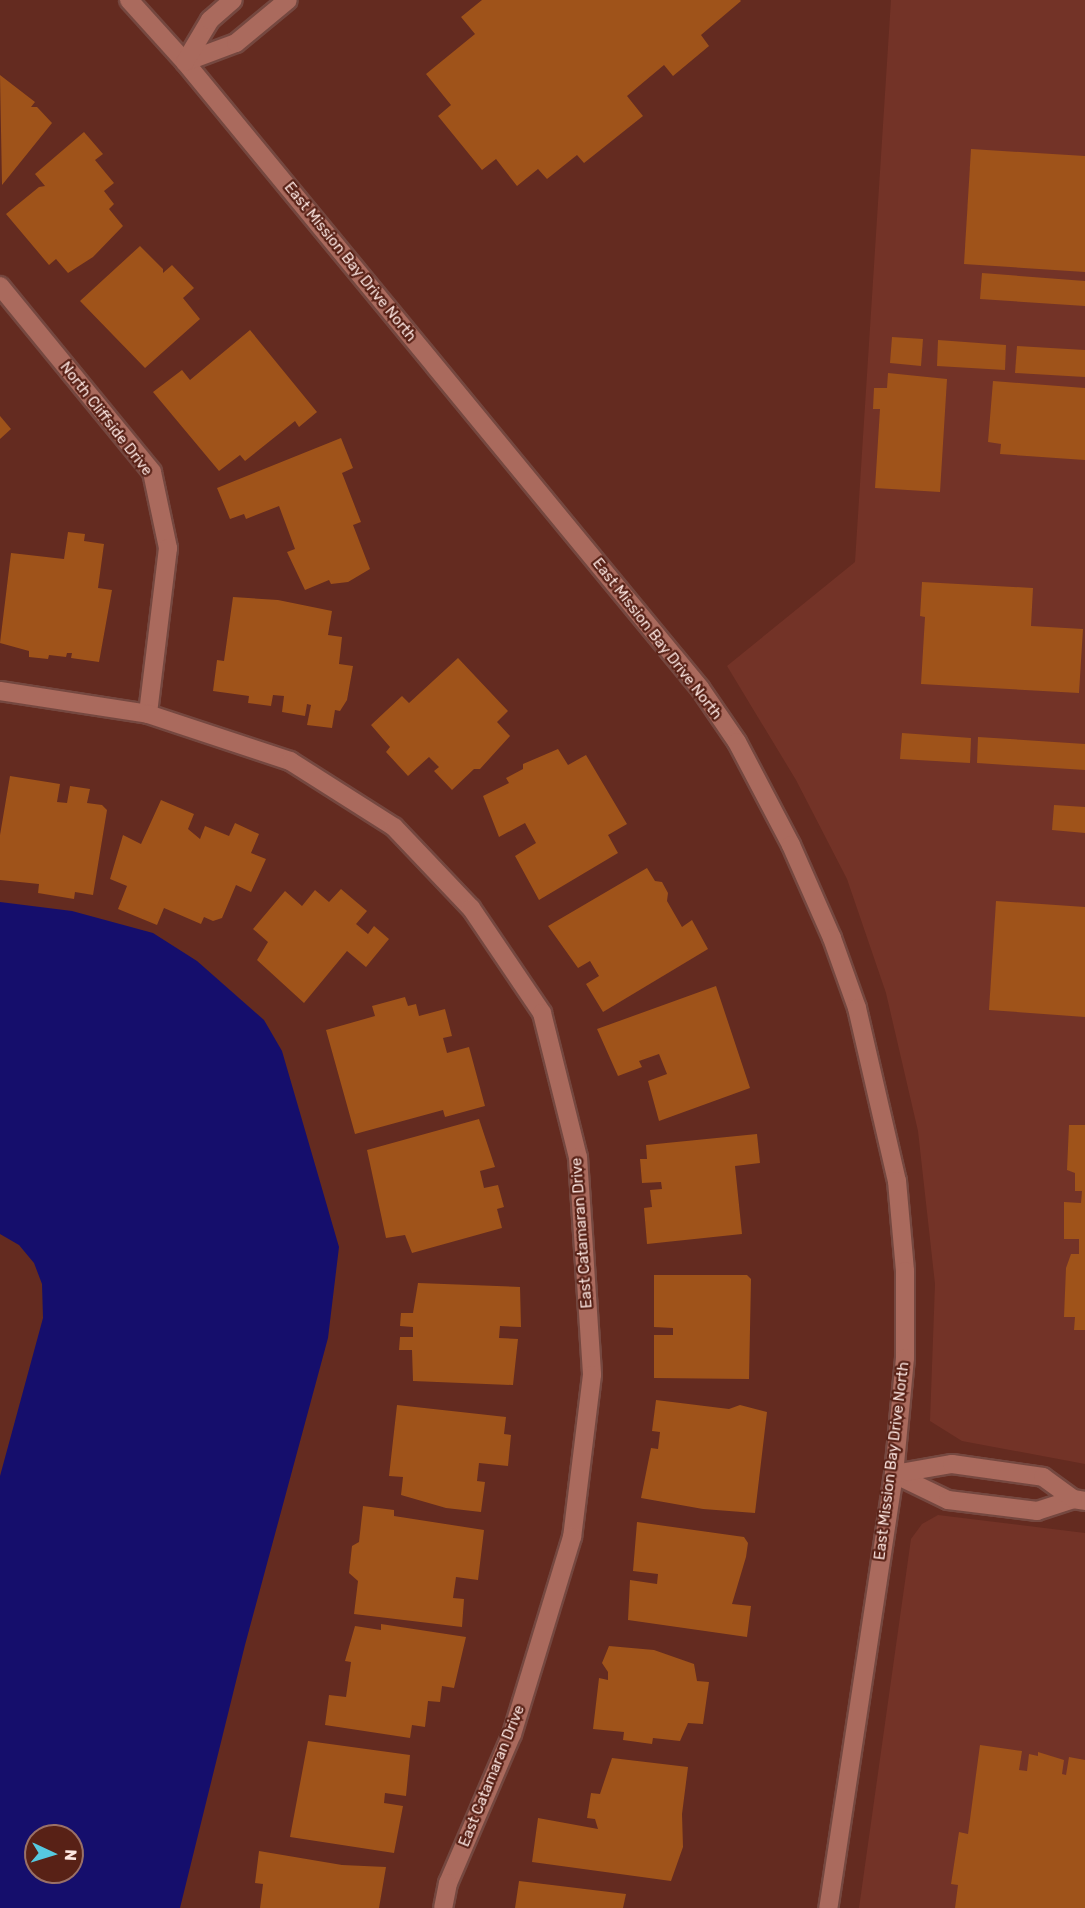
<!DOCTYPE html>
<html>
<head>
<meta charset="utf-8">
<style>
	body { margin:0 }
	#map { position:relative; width:1085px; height:1908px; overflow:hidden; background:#642b20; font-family:Rubik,sans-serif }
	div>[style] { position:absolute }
	.built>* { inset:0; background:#733327 }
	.water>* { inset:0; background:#150e6c }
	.building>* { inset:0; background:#9f531a }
	.roads { filter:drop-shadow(2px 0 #754840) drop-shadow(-2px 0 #754840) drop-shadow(0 2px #754840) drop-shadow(0 -2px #754840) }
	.minor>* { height:18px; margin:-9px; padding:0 9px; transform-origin:9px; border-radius:9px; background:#aa6a5d }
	span { translate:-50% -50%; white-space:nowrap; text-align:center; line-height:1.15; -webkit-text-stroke:4.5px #582116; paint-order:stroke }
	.street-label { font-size:15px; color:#fce6e1 }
	.north { position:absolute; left:24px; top:1824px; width:60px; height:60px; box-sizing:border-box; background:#582116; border:2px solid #9a7067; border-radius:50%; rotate:94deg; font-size:16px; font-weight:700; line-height:24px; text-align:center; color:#fce6e1 }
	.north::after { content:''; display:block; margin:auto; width:21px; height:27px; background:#56c9e0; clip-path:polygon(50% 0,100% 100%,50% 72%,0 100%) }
</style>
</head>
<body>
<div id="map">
	<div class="built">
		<div style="clip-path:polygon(891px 0,1085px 0,1085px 1464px,962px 1441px,930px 1421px,935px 1284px,918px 1131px,886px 993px,847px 879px,796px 780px,727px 666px,855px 562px)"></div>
		<div style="clip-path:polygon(938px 1515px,1085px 1533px,1085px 1908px,859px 1908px,911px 1539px,922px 1524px)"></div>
	</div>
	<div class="water">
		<div style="clip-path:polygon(evenodd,0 902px,72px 911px,153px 933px,197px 961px,264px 1020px,282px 1051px,339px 1247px,328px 1338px,245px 1645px,180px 1908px,0 1908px,0 1476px,43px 1318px,42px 1284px,34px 1263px,19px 1245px,0 1234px,0 902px,36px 1836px,72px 1836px,72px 1872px,36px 1872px,36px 1836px)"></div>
	</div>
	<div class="building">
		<div style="clip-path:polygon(482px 0,740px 0,741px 1px,701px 35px,709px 46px,673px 76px,664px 65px,627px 96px,643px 116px,584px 163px,577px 155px,547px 179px,538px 169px,517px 186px,496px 159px,482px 170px,438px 116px,451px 105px,426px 74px,475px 34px,461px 17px)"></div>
		<div style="clip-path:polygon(0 75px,35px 102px,31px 107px,37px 107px,52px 123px,2px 185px)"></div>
		<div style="clip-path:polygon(84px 132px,103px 154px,95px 160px,114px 183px,104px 191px,114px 204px,109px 209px,123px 226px,93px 257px,68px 273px,56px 259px,49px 265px,6px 214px,39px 187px,45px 186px,35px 174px)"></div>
		<div style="clip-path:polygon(971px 149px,1085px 156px,1085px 272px,964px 264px)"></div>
		<div style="clip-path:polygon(140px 246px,163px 269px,163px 273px,172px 265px,194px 288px,183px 298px,200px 319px,145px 368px,80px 301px)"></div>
		<div style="clip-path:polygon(982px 273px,1085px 281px,1085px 306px,980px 299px)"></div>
		<div style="clip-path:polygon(250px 330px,317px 412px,299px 427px,295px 421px,245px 461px,240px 455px,219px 471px,153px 392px,182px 370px,190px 380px)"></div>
		<div style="clip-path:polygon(892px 337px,923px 339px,921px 366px,890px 363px)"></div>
		<div style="clip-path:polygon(938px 340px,1006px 345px,1005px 370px,937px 366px)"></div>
		<div style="clip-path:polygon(1017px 346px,1085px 350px,1085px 377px,1015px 373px)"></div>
		<div style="clip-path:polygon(888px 373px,947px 379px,940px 492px,875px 488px,880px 409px,873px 409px,874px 388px,887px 388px)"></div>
		<div style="clip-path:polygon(993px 381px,1085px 388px,1085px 460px,1000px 454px,1001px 444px,988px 442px)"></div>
		<div style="clip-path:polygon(0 416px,11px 429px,0 439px)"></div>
		<div style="clip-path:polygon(341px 438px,353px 468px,342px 473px,361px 522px,353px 525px,370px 569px,348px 582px,331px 584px,329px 580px,305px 590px,287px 552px,295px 549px,279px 506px,246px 519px,244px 514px,230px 519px,217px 488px)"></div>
		<div style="clip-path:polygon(68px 532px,85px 534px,84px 541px,104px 544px,98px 588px,112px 590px,99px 662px,71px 658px,72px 653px,67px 653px,66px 657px,49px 655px,48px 659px,29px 657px,29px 651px,0 643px,11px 553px,64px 559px)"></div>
		<div style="clip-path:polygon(922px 582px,1033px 588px,1031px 626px,1083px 629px,1079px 693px,921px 684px,925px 617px,920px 616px)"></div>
		<div style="clip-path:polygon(233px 597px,278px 600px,332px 611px,328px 635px,342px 637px,339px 664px,353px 666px,347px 700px,340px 711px,335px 710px,332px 728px,307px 725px,311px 705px,307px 704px,305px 716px,282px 712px,284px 696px,273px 695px,271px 706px,248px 703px,249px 696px,213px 691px,217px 660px,224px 661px)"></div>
		<div style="clip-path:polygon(458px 658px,508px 711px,497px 722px,510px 736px,480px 769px,474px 769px,452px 790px,434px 771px,439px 767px,429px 757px,408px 776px,386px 752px,390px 747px,371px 725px,402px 696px,409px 703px)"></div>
		<div style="clip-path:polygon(902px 733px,971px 738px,970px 763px,900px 759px)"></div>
		<div style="clip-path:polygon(978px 737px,1085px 744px,1085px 770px,977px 763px)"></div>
		<div style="clip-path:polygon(558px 749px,568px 765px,586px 755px,627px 824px,608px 835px,618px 853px,539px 900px,515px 856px,536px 843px,525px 823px,499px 837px,483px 796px,509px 783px,506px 778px,523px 769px,523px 764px)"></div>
		<div style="clip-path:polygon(10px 776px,60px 784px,57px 802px,67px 803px,70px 786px,90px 789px,87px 803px,102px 805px,107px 810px,93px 895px,75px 892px,74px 899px,38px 893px,39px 884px,0 880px,0 835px)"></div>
		<div style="clip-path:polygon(161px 800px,194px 814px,188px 829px,200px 839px,205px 826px,229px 836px,235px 823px,259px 834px,251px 853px,266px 859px,251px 892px,236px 885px,222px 918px,213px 921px,204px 917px,201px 924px,164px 908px,157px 925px,118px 909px,127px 886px,110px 879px,123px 835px,141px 844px)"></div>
		<div style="clip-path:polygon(1054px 805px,1085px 807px,1085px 833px,1052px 830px)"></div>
		<div style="clip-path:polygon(647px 868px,655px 881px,662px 882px,668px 893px,667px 901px,682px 927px,692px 920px,708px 949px,603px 1012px,586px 984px,599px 976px,590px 961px,578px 968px,548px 926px)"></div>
		<div style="clip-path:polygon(341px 889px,367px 911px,356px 924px,368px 934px,374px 926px,389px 939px,366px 967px,347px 951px,304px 1003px,257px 960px,268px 942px,253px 929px,285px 891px,302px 906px,315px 890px,329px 902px)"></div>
		<div style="clip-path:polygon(996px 901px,1085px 907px,1085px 1017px,989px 1010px)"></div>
		<div style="clip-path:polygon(716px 986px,750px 1088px,659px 1121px,648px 1081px,667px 1074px,659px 1054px,639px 1061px,642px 1067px,618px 1076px,597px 1029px)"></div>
		<div style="clip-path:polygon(405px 997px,408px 1006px,416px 1004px,419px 1016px,445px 1009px,452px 1036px,443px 1038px,447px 1053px,469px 1047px,485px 1106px,445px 1117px,443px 1110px,355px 1134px,326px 1030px,375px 1016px,372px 1006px)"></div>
		<div style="clip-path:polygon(479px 1119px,495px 1167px,480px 1171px,484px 1188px,498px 1185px,504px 1207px,497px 1209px,502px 1228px,412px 1253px,405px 1235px,386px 1238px,367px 1150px)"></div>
		<div style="clip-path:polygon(1069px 1125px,1085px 1125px,1085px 1330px,1074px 1330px,1075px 1317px,1064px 1317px,1066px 1268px,1071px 1254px,1079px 1254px,1079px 1239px,1064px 1239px,1064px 1202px,1081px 1203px,1082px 1191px,1075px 1191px,1075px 1173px,1067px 1170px)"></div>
		<div style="clip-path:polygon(757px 1134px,760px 1163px,735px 1166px,742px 1234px,647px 1244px,644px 1208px,652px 1207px,650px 1190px,662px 1189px,661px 1182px,642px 1183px,640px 1159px,647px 1159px,646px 1145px)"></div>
		<div style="clip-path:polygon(654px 1275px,747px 1275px,751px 1279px,749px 1379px,654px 1378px,654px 1335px,673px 1335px,673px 1328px,654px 1327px)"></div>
		<div style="clip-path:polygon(418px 1283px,520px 1287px,521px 1327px,500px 1326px,499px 1338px,518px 1339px,513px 1385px,413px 1381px,412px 1350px,399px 1350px,400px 1337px,413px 1337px,413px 1327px,400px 1326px,401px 1313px,413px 1313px)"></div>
		<div style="clip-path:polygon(656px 1400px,729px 1409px,740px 1405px,767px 1412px,755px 1513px,703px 1509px,641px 1498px,651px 1448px,658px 1449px,660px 1432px,652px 1431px)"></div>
		<div style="clip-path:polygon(397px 1405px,506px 1417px,504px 1434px,511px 1435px,508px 1466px,479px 1463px,477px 1481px,485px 1482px,481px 1512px,446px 1508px,401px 1495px,403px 1477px,389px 1476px)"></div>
		<div style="clip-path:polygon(363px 1506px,394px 1510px,394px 1516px,484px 1530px,478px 1580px,456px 1577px,453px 1598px,464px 1599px,462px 1627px,354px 1614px,358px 1581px,349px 1573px,352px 1546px,359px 1542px)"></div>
		<div style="clip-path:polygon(637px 1522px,744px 1537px,748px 1543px,746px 1557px,732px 1604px,751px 1606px,747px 1637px,628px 1620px,630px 1580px,657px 1584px,658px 1574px,633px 1571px)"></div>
		<div style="clip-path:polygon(381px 1624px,466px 1637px,454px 1688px,442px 1686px,440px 1702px,428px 1701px,425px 1727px,412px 1725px,410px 1738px,325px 1725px,329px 1695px,346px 1697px,351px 1662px,345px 1661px,355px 1626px,381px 1630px)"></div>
		<div style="clip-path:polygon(609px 1646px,654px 1650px,694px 1664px,697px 1681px,709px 1682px,703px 1724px,688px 1723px,680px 1741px,653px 1738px,652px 1744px,623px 1740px,624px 1732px,593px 1729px,599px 1678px,608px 1680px,608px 1672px,602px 1663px)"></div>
		<div style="clip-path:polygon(308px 1741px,410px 1755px,406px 1796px,385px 1793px,384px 1803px,403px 1806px,394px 1853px,290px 1837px)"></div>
		<div style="clip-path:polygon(980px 1745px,1022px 1751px,1019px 1770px,1027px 1771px,1029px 1754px,1038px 1756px,1038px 1752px,1064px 1760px,1062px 1774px,1066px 1775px,1069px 1757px,1085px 1760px,1085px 1908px,955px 1908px,958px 1885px,951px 1884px,959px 1832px,968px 1834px)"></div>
		<div style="clip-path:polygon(612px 1758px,688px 1767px,682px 1814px,683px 1847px,671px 1881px,532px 1862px,538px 1818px,598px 1829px,595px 1819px,587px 1818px,591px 1793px,600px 1794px)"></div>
		<div style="clip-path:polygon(259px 1851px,342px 1865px,386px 1867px,379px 1908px,260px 1908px,263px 1884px,255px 1883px)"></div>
		<div style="clip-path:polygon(519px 1881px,626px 1894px,623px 1908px,515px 1908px)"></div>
	</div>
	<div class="roads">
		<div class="minor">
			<div style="left:129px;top:0;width:84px;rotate:47.9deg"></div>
			<div style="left:185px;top:62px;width:811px;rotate:50.56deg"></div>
			<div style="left:700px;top:688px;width:65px;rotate:55.6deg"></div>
			<div style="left:737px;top:742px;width:116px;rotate:62.3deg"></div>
			<div style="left:791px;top:845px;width:102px;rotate:66.2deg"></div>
			<div style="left:832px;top:938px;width:74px;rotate:70.3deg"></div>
			<div style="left:857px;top:1008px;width:178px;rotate:77deg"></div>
			<div style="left:897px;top:1181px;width:90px;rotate:84.9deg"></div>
			<div style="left:905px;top:1271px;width:87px;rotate:90deg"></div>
			<div style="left:905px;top:1358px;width:117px;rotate:95.4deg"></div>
			<div style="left:894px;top:1474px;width:439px;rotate:98.6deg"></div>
			<div style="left:185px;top:62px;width:54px;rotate:-20.4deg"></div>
			<div style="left:236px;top:43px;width:67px;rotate:-39.6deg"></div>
			<div style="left:185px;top:62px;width:49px;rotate:-59.2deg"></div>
			<div style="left:210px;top:20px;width:30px;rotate:-41deg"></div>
			<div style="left:0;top:286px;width:240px;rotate:50.7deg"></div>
			<div style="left:152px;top:472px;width:78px;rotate:78.1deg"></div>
			<div style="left:168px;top:548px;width:167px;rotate:96.9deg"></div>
			<div style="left:0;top:691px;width:150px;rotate:8.8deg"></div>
			<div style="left:148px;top:714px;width:150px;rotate:18.3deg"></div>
			<div style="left:290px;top:761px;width:123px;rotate:32.4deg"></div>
			<div style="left:394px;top:827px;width:112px;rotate:46.5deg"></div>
			<div style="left:471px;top:908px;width:127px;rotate:55.9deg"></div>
			<div style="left:542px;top:1013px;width:148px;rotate:76deg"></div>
			<div style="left:578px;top:1157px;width:218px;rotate:86.3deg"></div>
			<div style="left:592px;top:1375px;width:163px;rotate:97deg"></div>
			<div style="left:572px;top:1537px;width:206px;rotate:106.9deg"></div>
			<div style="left:512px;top:1734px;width:162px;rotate:113.2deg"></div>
			<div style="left:448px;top:1883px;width:25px;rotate:101deg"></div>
			<div style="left:894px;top:1474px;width:60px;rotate:25.7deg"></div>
			<div style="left:948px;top:1500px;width:90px;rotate:7deg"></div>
			<div style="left:1037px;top:1511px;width:38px;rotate:-18deg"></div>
			<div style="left:1073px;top:1499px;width:12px;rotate:9deg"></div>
			<div style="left:894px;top:1474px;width:59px;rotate:-9.8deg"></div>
			<div style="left:952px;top:1464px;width:92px;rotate:8.1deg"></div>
			<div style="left:1043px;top:1477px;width:37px;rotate:36deg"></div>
		</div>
	</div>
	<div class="street-label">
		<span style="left:350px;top:262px;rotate:51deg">East Mission Bay Drive North</span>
		<span style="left:106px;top:419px;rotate:52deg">North Cliffside Drive</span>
		<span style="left:657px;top:639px;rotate:52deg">East Mission Bay Drive North</span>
		<span style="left:582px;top:1233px;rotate:-94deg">East Catamaran Drive</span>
		<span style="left:892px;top:1461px;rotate:-83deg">East Mission Bay Drive North</span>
		<span style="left:492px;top:1776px;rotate:-68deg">East Catamaran Drive</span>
	</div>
	<div class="north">N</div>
</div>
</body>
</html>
